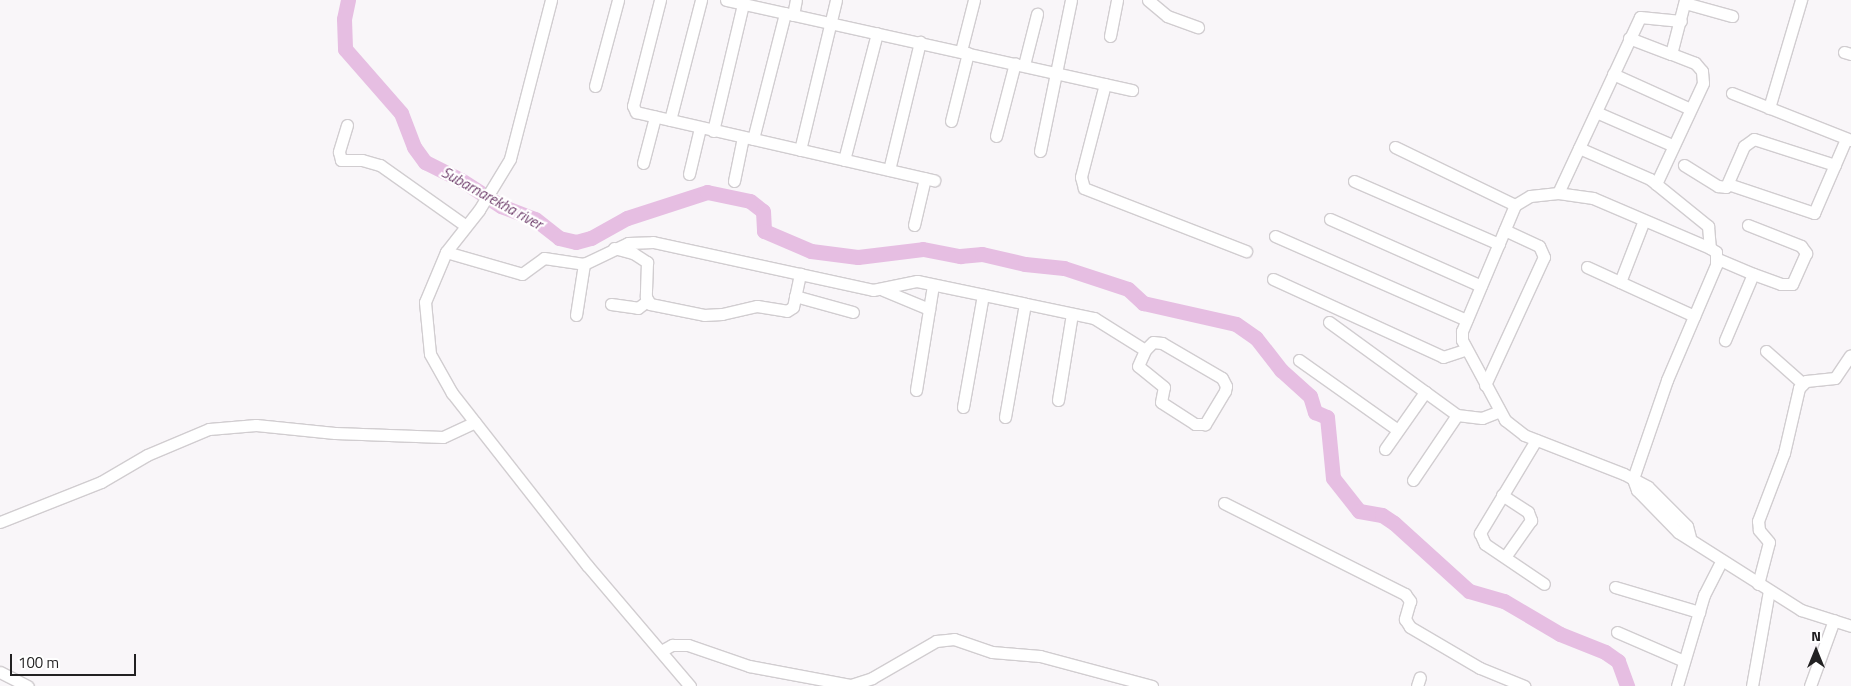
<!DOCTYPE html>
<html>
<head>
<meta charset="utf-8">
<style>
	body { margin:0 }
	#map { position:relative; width:1851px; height:686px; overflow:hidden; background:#f9f6f9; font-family:"Titillium Web",sans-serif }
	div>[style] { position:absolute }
	.river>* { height:15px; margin:-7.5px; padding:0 7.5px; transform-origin:7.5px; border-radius:7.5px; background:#e6bee2 }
	.roads { filter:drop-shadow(1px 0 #d1cdd0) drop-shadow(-1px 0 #d1cdd0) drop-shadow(0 1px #d1cdd0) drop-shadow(0 -1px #d1cdd0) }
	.minor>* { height:11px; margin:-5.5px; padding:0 5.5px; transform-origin:5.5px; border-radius:5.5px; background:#fff }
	span { translate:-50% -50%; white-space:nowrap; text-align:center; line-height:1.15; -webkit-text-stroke:4.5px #fff; paint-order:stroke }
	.water-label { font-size:15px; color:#6c3b69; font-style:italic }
	.north { position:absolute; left:1791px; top:626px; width:50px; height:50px; -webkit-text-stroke:4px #fff; paint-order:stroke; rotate:0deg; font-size:14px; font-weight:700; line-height:20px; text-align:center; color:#222122 }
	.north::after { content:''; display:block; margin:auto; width:18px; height:22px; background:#222122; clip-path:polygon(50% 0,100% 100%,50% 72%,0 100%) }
	.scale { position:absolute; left:10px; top:654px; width:126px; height:22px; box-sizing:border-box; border:2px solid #222122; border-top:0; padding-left:6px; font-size:15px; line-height:18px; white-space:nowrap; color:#222122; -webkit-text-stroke:4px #fff; paint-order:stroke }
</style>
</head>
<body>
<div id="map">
	<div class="river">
		<div style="left:348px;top:0;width:19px;rotate:102deg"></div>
		<div style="left:344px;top:19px;width:30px;rotate:88deg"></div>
		<div style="left:345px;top:49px;width:85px;rotate:48.8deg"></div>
		<div style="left:401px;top:113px;width:36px;rotate:69deg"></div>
		<div style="left:414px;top:147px;width:19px;rotate:54deg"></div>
		<div style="left:425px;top:162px;width:40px;rotate:26.6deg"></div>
		<div style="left:461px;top:180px;width:48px;rotate:33deg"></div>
		<div style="left:501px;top:206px;width:36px;rotate:21deg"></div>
		<div style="left:535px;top:219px;width:31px;rotate:38deg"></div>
		<div style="left:559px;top:238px;width:17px;rotate:13deg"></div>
		<div style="left:576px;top:242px;width:16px;rotate:-15deg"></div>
		<div style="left:591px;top:238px;width:41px;rotate:-29.1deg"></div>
		<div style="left:627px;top:218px;width:84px;rotate:-18deg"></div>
		<div style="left:707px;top:192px;width:44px;rotate:11.8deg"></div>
		<div style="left:750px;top:201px;width:16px;rotate:38deg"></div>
		<div style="left:763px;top:211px;width:20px;rotate:87deg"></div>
		<div style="left:764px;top:231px;width:51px;rotate:23.1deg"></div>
		<div style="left:811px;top:251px;width:47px;rotate:7.3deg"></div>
		<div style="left:858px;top:257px;width:65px;rotate:-7deg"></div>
		<div style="left:923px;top:249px;width:38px;rotate:11deg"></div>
		<div style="left:960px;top:256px;width:22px;rotate:-5deg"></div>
		<div style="left:982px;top:254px;width:44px;rotate:13.1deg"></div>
		<div style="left:1025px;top:264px;width:39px;rotate:6deg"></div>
		<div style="left:1064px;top:268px;width:67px;rotate:18.2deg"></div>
		<div style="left:1128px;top:289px;width:21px;rotate:43deg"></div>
		<div style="left:1143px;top:303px;width:95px;rotate:12.7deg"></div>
		<div style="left:1236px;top:324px;width:24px;rotate:35deg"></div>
		<div style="left:1256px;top:338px;width:41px;rotate:52deg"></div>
		<div style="left:1281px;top:370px;width:39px;rotate:42deg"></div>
		<div style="left:1310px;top:396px;width:17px;rotate:73deg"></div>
		<div style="left:1315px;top:412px;width:13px;rotate:23deg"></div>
		<div style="left:1327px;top:417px;width:61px;rotate:84.4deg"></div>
		<div style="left:1333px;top:478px;width:42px;rotate:51.8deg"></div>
		<div style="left:1359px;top:511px;width:23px;rotate:10deg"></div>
		<div style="left:1382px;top:515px;width:14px;rotate:34deg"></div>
		<div style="left:1394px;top:523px;width:101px;rotate:42.2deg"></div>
		<div style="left:1469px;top:591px;width:36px;rotate:16deg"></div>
		<div style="left:1504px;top:601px;width:65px;rotate:30.5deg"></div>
		<div style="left:1560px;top:634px;width:48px;rotate:21.8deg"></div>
		<div style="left:1605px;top:652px;width:16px;rotate:35deg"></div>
		<div style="left:1618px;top:661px;width:27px;rotate:70deg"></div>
	</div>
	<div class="roads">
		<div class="minor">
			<div style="left:551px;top:0;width:164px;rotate:104.5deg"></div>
			<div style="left:510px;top:159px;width:60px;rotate:121.3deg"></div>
			<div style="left:479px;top:210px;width:53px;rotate:128.2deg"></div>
			<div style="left:446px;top:252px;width:54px;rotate:112.8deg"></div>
			<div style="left:425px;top:302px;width:52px;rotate:84.5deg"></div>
			<div style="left:430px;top:354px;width:45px;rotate:60.6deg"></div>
			<div style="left:452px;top:393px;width:219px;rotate:51.9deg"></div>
			<div style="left:587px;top:565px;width:159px;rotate:49.6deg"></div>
			<div style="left:660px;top:0;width:109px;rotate:104.3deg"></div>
			<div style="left:633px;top:106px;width:7px;rotate:63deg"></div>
			<div style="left:636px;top:112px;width:306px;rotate:12.9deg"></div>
			<div style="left:726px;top:0;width:416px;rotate:12.5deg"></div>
			<div style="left:1148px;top:0;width:25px;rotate:40deg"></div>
			<div style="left:1167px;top:16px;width:33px;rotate:20deg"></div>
			<div style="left:1685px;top:3px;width:49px;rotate:15.5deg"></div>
			<div style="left:793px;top:15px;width:15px;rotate:-79deg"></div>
			<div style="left:1110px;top:36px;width:37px;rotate:-79deg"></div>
			<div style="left:1629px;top:38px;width:45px;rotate:20.9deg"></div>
			<div style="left:961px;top:51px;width:53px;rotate:-75.7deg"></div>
			<div style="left:1844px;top:52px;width:7px;rotate:16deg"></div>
			<div style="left:1024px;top:65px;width:53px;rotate:-75.7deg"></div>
			<div style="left:1613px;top:74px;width:85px;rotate:24.4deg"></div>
			<div style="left:1105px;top:84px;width:96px;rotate:104.5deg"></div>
			<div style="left:1081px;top:177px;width:11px;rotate:75deg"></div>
			<div style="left:1084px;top:188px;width:174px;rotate:21.3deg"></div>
			<div style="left:595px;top:86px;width:89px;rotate:-75deg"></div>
			<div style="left:1732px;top:93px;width:128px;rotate:21.6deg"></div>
			<div style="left:1769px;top:108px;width:113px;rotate:-73.5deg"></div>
			<div style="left:1596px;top:112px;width:83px;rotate:23.5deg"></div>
			<div style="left:670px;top:120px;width:124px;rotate:-75.5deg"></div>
			<div style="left:951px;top:121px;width:70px;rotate:-76deg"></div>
			<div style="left:347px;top:125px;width:28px;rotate:107deg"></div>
			<div style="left:339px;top:152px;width:8px;rotate:76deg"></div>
			<div style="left:341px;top:160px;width:21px"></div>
			<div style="left:362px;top:160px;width:19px;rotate:16deg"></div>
			<div style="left:380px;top:165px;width:105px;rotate:35.3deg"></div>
			<div style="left:713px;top:131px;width:130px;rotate:-76.7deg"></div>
			<div style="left:996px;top:136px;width:75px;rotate:-75.4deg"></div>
			<div style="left:753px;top:139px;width:130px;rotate:-75.7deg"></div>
			<div style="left:1395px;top:147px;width:133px;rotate:25.8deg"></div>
			<div style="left:1579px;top:148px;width:77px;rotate:23.6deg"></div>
			<div style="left:1650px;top:179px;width:75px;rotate:39deg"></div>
			<div style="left:1708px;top:226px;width:22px;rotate:85deg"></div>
			<div style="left:1710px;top:248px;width:127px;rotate:-156.9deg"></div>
			<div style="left:1593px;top:198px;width:35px;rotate:-172deg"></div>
			<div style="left:1558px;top:193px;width:28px;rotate:174deg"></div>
			<div style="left:1530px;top:196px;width:17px;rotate:149deg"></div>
			<div style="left:1515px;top:205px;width:137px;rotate:112.8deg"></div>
			<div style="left:1462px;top:331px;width:9px;rotate:90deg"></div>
			<div style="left:1462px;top:340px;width:91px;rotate:61.7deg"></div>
			<div style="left:1505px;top:420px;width:24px;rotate:38deg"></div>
			<div style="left:1524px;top:435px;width:107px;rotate:21.3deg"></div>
			<div style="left:1624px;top:474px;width:27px;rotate:28deg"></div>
			<div style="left:1648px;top:487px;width:55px;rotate:45deg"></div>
			<div style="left:1687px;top:526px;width:11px;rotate:75deg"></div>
			<div style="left:800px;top:150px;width:154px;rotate:-76.5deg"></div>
			<div style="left:1040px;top:151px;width:154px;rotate:-78.4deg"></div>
			<div style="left:844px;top:160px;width:131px;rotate:-75.4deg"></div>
			<div style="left:643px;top:163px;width:48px;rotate:-75.4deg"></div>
			<div style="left:1684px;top:165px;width:40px;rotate:32deg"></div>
			<div style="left:1718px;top:186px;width:8px;rotate:7deg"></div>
			<div style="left:1726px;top:187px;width:45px;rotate:-66.3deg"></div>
			<div style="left:1744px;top:146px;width:12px;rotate:-35deg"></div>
			<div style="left:1754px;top:139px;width:85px;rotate:17.8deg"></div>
			<div style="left:889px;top:170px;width:132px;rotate:-76.4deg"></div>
			<div style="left:689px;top:174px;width:47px;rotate:-76.6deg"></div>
			<div style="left:734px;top:181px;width:45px;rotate:-78.4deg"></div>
			<div style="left:1354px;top:181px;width:158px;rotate:23.5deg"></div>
			<div style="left:1656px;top:184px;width:111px;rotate:-65deg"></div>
			<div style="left:1703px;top:83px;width:12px;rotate:-95deg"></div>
			<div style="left:1702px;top:71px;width:11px;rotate:-131deg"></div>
			<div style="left:1695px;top:63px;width:26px;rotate:-159deg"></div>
			<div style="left:1671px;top:54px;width:56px;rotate:-75.5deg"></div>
			<div style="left:1728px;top:184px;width:91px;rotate:18.6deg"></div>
			<div style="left:1814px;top:213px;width:81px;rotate:-66.6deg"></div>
			<div style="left:1558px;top:193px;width:194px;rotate:-65deg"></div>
			<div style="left:1640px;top:17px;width:41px;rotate:5.6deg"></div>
			<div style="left:1330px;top:219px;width:165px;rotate:23.9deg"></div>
			<div style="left:914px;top:225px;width:48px;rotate:-76.8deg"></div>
			<div style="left:1748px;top:225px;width:57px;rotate:21.6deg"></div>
			<div style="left:1801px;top:246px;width:9px;rotate:54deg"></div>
			<div style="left:1806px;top:253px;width:34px;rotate:114deg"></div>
			<div style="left:1792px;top:284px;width:11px;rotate:180deg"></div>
			<div style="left:1781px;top:284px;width:30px;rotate:-160deg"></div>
			<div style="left:1275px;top:236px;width:209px;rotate:23.7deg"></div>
			<div style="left:614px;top:248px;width:20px;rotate:15deg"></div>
			<div style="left:633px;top:253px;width:17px;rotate:33deg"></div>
			<div style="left:647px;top:262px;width:35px;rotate:92deg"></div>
			<div style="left:646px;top:297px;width:8px;rotate:60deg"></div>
			<div style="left:650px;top:304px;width:55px;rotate:11.5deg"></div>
			<div style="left:704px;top:315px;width:18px;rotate:-3deg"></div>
			<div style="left:722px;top:314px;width:36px;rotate:-13deg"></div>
			<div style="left:757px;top:306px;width:30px;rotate:9deg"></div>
			<div style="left:787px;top:311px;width:7px;rotate:-34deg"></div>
			<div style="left:793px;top:307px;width:34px;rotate:-78deg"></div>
			<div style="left:1710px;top:248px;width:7px;rotate:34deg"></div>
			<div style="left:1716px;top:252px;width:13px;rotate:90deg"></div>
			<div style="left:1716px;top:265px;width:125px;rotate:113.1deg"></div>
			<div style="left:1667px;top:380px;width:105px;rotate:109deg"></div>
			<div style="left:1633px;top:479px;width:12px;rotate:70deg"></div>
			<div style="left:1637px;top:490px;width:59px;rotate:45.7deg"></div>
			<div style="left:1678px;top:532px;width:146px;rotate:32.4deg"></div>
			<div style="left:1801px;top:610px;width:52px;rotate:17.7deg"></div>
			<div style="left:446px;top:252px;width:79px;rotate:16.1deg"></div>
			<div style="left:522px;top:274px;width:27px;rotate:-36deg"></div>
			<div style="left:544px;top:258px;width:40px;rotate:8.5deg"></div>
			<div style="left:584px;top:264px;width:49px;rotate:-25.5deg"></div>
			<div style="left:628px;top:243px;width:25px;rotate:-2deg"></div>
			<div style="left:653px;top:242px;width:225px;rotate:12.3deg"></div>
			<div style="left:873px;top:290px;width:45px;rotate:-11.6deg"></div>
			<div style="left:917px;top:281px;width:181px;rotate:11.8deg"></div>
			<div style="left:1094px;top:318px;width:60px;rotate:32.1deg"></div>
			<div style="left:1145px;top:350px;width:11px;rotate:-45deg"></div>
			<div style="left:1153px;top:342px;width:9px;rotate:6deg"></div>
			<div style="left:1162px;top:343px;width:69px;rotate:30.3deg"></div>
			<div style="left:1222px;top:378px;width:9px;rotate:63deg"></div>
			<div style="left:1226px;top:386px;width:5px;rotate:101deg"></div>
			<div style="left:1225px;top:391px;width:39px;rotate:121deg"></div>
			<div style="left:1205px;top:424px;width:10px;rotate:180deg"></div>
			<div style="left:1195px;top:424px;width:40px;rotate:-147.1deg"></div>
			<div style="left:1161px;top:402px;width:15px;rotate:-79deg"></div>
			<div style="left:1164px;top:387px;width:33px;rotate:-141deg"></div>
			<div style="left:1138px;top:366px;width:17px;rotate:-66deg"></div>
			<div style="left:1718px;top:259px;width:38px;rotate:23deg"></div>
			<div style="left:1753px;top:274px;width:72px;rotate:113deg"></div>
			<div style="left:1587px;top:267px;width:118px;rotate:24.6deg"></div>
			<div style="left:1273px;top:279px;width:187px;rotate:24.6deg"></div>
			<div style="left:1443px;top:357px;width:23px;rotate:-18deg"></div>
			<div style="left:1620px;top:282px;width:66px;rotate:-68.8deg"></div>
			<div style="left:883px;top:290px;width:50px;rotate:22.4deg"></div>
			<div style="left:795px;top:296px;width:60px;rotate:15.4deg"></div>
			<div style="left:611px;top:304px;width:27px;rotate:8deg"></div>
			<div style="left:638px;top:308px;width:11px;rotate:-38deg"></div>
			<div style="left:576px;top:315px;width:52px;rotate:-81.1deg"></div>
			<div style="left:1329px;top:322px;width:158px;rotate:36deg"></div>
			<div style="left:1457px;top:415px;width:25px;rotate:7deg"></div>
			<div style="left:1482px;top:418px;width:19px;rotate:-21deg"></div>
			<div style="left:1766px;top:351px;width:48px;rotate:41.6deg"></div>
			<div style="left:1299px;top:360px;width:121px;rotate:35.3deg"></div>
			<div style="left:1485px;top:385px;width:141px;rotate:-65.3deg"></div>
			<div style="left:1544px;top:257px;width:12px;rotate:-114deg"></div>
			<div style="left:1539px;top:246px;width:38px;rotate:-155deg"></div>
			<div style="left:916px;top:390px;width:106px;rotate:-80.8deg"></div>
			<div style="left:1058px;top:400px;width:87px;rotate:-80.8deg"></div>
			<div style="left:963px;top:407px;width:114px;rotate:-79.9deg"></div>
			<div style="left:1005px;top:417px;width:115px;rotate:-80deg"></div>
			<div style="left:1536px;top:440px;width:109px;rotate:121.1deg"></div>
			<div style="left:1480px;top:533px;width:12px;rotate:66deg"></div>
			<div style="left:1485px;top:544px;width:71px;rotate:34.1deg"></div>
			<div style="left:1385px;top:449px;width:70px;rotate:-54.9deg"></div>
			<div style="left:1413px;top:480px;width:78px;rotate:-55.9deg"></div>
			<div style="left:1502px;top:495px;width:31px;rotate:33deg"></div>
			<div style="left:1528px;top:512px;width:9px;rotate:69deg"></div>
			<div style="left:1531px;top:520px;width:45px;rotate:125.1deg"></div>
			<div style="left:1224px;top:503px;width:203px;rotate:26.7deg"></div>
			<div style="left:1405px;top:594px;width:9px;rotate:54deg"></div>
			<div style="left:1410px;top:601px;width:19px;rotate:106deg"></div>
			<div style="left:1405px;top:619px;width:9px;rotate:58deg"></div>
			<div style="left:1410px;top:627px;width:81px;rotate:30.4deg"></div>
			<div style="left:1480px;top:668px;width:48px;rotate:22.2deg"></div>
			<div style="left:0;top:522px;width:109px;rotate:-21.6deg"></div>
			<div style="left:101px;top:482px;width:53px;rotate:-30.4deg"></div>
			<div style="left:147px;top:455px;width:67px;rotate:-22.8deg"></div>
			<div style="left:209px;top:429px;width:47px;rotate:-4.9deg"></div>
			<div style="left:256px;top:425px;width:79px;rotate:5.8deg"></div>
			<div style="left:335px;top:433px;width:108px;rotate:2.1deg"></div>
			<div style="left:443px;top:437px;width:35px;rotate:-25deg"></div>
			<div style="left:1758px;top:584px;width:43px;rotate:-75.3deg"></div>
			<div style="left:1769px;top:542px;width:16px;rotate:-130deg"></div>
			<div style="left:1759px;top:530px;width:9px;rotate:-96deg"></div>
			<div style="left:1758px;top:521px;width:73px;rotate:-69.1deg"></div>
			<div style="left:1784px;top:453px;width:67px;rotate:-77deg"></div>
			<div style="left:1799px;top:388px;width:10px;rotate:-45deg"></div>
			<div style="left:1806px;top:381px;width:29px;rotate:-6deg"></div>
			<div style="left:1835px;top:378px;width:27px;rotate:-56deg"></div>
			<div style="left:1615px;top:587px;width:88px;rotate:16.6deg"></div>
			<div style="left:1617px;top:632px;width:73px;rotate:23.4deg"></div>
			<div style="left:661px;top:651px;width:13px;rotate:-29deg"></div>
			<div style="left:672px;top:645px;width:16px"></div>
			<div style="left:688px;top:645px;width:65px;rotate:19deg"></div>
			<div style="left:749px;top:666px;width:104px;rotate:10.6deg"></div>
			<div style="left:851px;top:685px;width:22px;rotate:-18deg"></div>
			<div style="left:872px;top:678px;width:74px;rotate:-30deg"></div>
			<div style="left:936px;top:641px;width:18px;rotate:-6deg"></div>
			<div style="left:954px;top:639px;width:40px;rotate:18.9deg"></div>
			<div style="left:992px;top:652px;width:48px;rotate:4.8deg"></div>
			<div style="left:1040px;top:656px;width:116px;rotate:15deg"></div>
			<div style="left:0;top:672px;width:31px;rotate:27deg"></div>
			<div style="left:1417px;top:686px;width:9px;rotate:-72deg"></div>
			<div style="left:1677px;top:686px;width:95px;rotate:-73.5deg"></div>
			<div style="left:1704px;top:595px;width:39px;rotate:-63deg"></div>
			<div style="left:1752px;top:686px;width:97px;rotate:-79.9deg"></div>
			<div style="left:1810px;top:686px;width:70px;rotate:-70deg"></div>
		</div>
	</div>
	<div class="water-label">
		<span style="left:492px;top:198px;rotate:29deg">Subarnarekha river</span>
	</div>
	<div class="north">N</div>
	<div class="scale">100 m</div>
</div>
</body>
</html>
